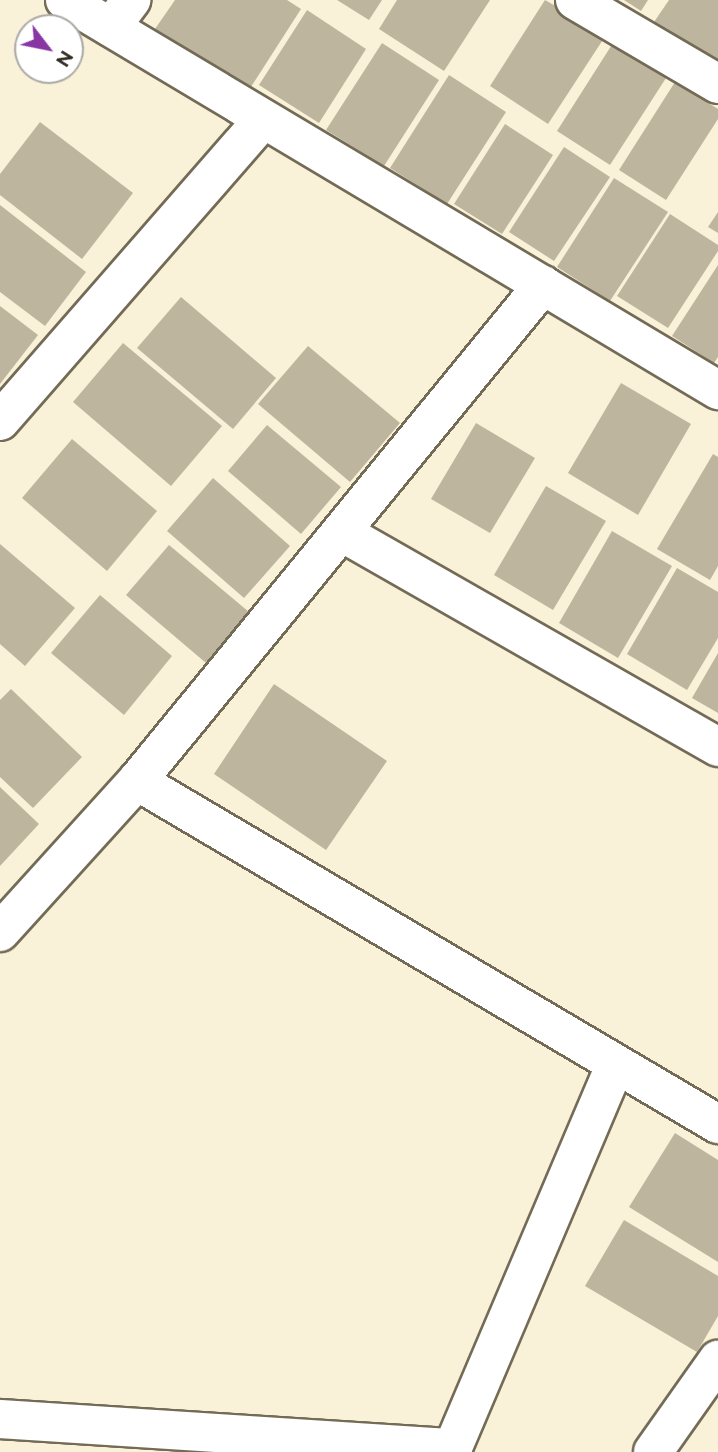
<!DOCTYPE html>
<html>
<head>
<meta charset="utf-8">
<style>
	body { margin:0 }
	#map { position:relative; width:718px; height:1452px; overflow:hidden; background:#faf1d9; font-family:Raleway,sans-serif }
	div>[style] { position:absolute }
	.building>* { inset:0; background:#beb59f }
	.roads { filter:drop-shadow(2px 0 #736b56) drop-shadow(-2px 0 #736b56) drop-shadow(0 2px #736b56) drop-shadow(0 -2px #736b56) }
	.minor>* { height:38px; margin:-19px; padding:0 19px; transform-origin:19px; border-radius:19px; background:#fff }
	span { translate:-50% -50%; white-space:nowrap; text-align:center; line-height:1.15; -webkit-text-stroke:5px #fff; paint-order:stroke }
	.north { position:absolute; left:14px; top:14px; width:70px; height:70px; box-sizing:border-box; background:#fff; border:2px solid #abaaa6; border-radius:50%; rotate:122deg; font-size:19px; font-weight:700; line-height:28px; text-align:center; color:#2e2a21 }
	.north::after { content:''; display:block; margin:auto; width:24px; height:32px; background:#8836a4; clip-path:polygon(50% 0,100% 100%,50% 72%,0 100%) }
</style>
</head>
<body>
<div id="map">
	<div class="building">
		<div style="clip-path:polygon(175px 0,287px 0,301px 9px,249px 90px,155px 29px)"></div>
		<div style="clip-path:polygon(337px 0,382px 0,369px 20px)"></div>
		<div style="clip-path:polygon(397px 0,490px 0,444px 71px,379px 29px)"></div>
		<div style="clip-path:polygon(545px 0,606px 35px,548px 124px,490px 86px)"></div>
		<div style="clip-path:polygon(624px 0,648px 0,641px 11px)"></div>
		<div style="clip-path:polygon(669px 0,718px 0,718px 64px,654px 22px)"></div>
		<div style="clip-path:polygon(307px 10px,366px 49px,319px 123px,259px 85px)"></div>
		<div style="clip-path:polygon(382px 43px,439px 80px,384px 166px,326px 130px)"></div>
		<div style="clip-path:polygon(613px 43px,666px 78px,610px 165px,557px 131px)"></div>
		<div style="clip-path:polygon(449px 75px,506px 112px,447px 204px,390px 168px)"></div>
		<div style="clip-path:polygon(675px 82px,718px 109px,718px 119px,666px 200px,619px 170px)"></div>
		<div style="clip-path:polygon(40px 122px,133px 193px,82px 259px,0 195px,0 174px)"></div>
		<div style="clip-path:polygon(505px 124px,553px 155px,502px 234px,454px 204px)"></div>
		<div style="clip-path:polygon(564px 147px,610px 177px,554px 261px,509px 232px)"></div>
		<div style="clip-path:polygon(614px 178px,668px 212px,610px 301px,557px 267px)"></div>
		<div style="clip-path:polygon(0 205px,86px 272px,45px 326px,0 292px)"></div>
		<div style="clip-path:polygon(718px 212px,718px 233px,708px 227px)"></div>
		<div style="clip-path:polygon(670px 214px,718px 245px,718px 251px,668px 328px,617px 296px)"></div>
		<div style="clip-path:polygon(718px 265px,718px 357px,714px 363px,672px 336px)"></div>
		<div style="clip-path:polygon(181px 297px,276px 378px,233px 429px,137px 348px)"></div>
		<div style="clip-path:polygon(0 306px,38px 335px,0 384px)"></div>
		<div style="clip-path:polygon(123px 343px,222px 426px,171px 486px,73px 402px)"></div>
		<div style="clip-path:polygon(308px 346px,400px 423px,350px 482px,258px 404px)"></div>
		<div style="clip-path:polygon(621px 383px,691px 424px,638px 515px,568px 473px)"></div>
		<div style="clip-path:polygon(476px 423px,535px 458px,490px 533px,431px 499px)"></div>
		<div style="clip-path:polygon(267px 425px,341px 487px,301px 534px,228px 471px)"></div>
		<div style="clip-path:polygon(72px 439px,157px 511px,107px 571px,22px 498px)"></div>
		<div style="clip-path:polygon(713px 454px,718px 457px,718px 566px,710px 580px,657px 549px)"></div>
		<div style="clip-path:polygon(213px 478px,290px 546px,244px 598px,167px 531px)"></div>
		<div style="clip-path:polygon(546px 486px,606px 521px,553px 610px,494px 575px)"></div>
		<div style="clip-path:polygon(612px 531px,672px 566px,618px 658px,559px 623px)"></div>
		<div style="clip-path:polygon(0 544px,75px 608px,25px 666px,0 644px)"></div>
		<div style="clip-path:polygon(169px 545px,249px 612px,206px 663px,126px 595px)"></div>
		<div style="clip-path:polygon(677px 568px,718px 592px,718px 638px,687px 690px,627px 654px)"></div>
		<div style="clip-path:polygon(100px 595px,172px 656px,124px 715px,51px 653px)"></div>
		<div style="clip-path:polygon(718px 653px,718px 713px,692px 698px)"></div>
		<div style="clip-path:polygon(274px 684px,387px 761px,326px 850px,214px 774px)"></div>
		<div style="clip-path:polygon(11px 689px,82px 757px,33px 808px,0 777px,0 700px)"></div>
		<div style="clip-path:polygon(0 787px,39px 824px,0 866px)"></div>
		<div style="clip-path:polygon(675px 1133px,718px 1160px,718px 1262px,629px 1207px)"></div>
		<div style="clip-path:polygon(624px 1220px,718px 1276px,718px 1316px,697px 1352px,585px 1286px)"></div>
	</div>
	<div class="roads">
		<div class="minor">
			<div style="left:65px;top:0;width:761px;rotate:30.85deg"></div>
			<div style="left:575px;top:0;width:166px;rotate:30.4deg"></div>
			<div style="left:111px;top:27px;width:34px;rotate:-53deg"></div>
			<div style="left:0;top:421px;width:400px;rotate:-48.9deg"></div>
			<div style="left:343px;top:533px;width:432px;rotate:29.7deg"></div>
			<div style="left:137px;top:781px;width:675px;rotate:30.56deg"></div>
			<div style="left:0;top:932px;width:204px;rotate:-47.8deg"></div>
			<div style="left:137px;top:781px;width:641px;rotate:-50.7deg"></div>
			<div style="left:0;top:1419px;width:454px;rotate:3.7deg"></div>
			<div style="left:451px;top:1452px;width:420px;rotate:-67deg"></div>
			<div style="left:653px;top:1452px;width:113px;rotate:-54.8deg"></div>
		</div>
	</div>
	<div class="north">N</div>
</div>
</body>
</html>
